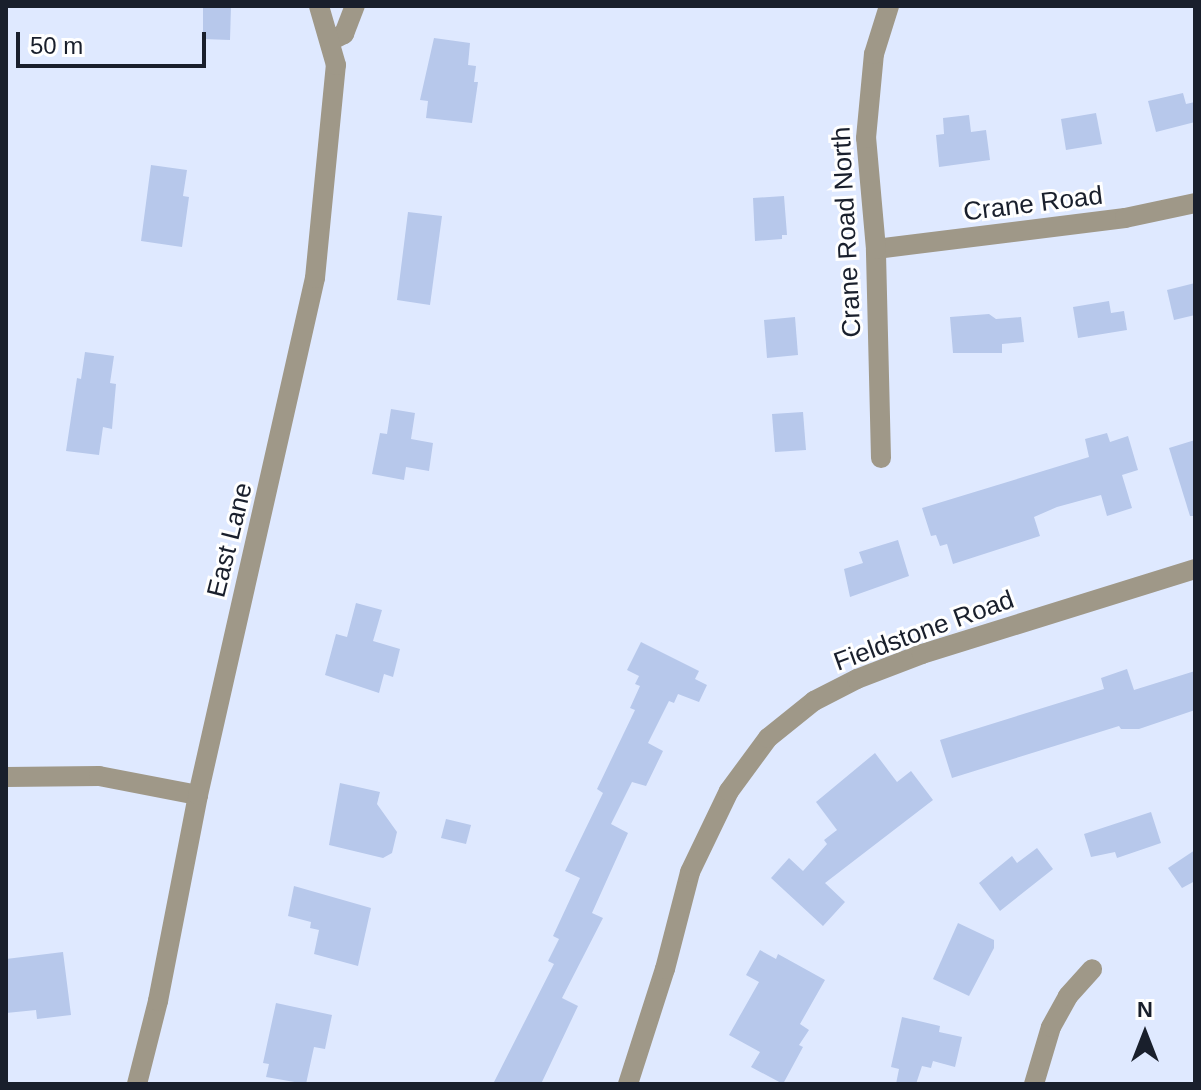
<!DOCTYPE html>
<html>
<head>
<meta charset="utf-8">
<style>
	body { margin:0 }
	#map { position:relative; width:1201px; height:1090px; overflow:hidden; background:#dfe9ff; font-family:Arial,sans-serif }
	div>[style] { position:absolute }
	.building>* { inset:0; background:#b7c8eb }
	.minor>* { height:20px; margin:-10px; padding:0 10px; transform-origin:10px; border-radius:10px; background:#9f9888 }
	span { translate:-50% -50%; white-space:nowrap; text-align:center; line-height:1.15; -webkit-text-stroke:6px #fff; paint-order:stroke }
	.street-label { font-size:26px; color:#191f2c }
	.frame { position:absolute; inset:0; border:8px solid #191f2c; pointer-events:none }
	.north { position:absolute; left:1105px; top:994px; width:80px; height:80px; -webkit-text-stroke:6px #fff; paint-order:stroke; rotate:0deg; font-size:22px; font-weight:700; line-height:32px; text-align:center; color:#191f2c }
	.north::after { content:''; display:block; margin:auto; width:28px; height:36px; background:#191f2c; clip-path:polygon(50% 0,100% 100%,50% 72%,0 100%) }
	.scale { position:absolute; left:16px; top:32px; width:190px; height:36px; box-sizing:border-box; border:4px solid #191f2c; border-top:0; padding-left:10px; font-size:24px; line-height:28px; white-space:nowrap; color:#191f2c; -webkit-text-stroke:6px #fff; paint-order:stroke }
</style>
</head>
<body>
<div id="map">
	<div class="building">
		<div style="clip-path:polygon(203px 6px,231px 6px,230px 40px,203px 39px)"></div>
		<div style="clip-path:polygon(434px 38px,470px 43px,468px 65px,476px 66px,474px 82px,478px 82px,472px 123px,426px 118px,428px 101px,420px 100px)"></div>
		<div style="clip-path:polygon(1183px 93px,1186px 104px,1195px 102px,1195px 122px,1156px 132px,1148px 101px)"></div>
		<div style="clip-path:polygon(1096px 113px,1102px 144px,1066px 150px,1061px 119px)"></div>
		<div style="clip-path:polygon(969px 115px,971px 132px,986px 130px,990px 160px,939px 167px,936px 135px,944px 134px,943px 118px)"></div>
		<div style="clip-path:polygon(151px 165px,187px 170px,183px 196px,189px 197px,182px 247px,141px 241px)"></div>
		<div style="clip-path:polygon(784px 196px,787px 235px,782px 235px,782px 239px,755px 241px,753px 198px)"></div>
		<div style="clip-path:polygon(408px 212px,442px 216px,430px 305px,397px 300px)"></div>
		<div style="clip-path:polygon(1195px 283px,1195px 315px,1174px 320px,1167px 290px)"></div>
		<div style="clip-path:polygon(1109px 301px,1111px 313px,1124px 311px,1127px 330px,1078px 338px,1073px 307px)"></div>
		<div style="clip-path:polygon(989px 314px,996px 319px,1021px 317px,1024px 342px,1002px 344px,1002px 353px,953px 353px,950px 317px)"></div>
		<div style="clip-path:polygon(795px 317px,798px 355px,767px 358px,764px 320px)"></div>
		<div style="clip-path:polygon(85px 352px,114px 356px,110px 383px,116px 384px,112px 429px,103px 427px,99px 455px,66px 451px,77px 378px,81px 379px)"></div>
		<div style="clip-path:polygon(391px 409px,415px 413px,411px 439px,433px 443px,429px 471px,406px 467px,404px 480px,372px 474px,380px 433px,387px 434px)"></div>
		<div style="clip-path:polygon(803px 412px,806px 450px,775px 452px,772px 414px)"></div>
		<div style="clip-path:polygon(1107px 433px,1110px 442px,1128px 436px,1138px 470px,1122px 475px,1132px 508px,1107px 516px,1101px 495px,1057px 507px,1034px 517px,1040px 536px,953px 564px,947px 544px,940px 546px,936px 535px,931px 536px,922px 508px,1089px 457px,1085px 439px)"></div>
		<div style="clip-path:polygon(1195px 440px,1195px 516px,1190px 516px,1169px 448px)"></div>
		<div style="clip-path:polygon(898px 540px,909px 576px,850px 597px,844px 569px,863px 563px,859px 552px)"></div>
		<div style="clip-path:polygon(356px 603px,382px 610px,373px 641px,400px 649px,393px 677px,384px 674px,379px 693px,325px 675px,336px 634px,347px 637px)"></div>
		<div style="clip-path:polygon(641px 642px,699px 671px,695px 679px,707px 685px,699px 702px,678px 694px,674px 703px,669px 701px,648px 743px,663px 751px,646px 786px,632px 782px,611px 824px,628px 833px,592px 913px,603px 918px,562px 998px,578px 1006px,541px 1084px,493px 1084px,554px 964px,548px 961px,559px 939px,553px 936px,580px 878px,565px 871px,603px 793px,597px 789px,635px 710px,630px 708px,640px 686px,635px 684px,639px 676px,627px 670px)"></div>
		<div style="clip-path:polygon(1127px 669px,1134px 690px,1195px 671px,1195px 710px,1139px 729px,1121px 729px,1119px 726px,952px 778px,940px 740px,1104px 689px,1101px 678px)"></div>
		<div style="clip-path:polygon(875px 753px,897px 782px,911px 771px,933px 800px,825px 883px,845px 902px,823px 926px,771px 878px,789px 858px,803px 871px,827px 844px,824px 840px,837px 830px,816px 802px)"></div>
		<div style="clip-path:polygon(340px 783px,380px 792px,377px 804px,397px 832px,392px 853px,383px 858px,329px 845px)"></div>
		<div style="clip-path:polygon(1151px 812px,1161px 843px,1117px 858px,1115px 852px,1091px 857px,1084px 834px)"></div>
		<div style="clip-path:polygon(446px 819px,471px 825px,466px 844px,441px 838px)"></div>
		<div style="clip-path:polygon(1037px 848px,1053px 869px,1000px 911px,979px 883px,1012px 856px,1017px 863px)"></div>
		<div style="clip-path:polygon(1195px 850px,1195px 881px,1182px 888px,1168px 868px)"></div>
		<div style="clip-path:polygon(294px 886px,371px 908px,358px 966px,314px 954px,319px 930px,310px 928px,311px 922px,288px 916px)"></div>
		<div style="clip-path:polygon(958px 923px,994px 940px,994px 948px,969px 996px,933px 979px)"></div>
		<div style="clip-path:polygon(760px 950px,776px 959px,778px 954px,825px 980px,800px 1024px,809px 1030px,799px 1045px,803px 1047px,783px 1084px,751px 1067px,760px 1052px,729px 1035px,759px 982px,746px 975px)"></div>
		<div style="clip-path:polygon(63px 952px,71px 1015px,37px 1019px,36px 1010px,6px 1013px,6px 959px)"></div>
		<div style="clip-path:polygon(276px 1003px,332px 1015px,325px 1049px,314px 1047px,306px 1084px,266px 1077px,269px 1064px,263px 1063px)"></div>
		<div style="clip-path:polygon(902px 1017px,940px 1026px,939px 1032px,962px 1037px,955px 1067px,933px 1061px,931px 1068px,922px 1066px,916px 1084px,896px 1084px,899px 1069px,891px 1067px)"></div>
	</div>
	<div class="minor">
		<div style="left:330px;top:41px;width:16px;rotate:-27deg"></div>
		<div style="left:344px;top:34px;width:30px;rotate:-69deg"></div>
		<div style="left:876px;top:249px;width:251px;rotate:-7.1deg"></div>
		<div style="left:1125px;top:218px;width:72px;rotate:-12.1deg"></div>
		<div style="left:881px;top:458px;width:209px;rotate:-91.4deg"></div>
		<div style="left:876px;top:249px;width:111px;rotate:-95.1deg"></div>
		<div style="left:866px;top:138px;width:84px;rotate:-84.6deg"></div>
		<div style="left:874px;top:54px;width:50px;rotate:-72.6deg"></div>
		<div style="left:6px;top:777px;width:93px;rotate:-0.6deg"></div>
		<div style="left:99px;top:776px;width:101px;rotate:10.9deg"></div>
		<div style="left:137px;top:1084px;width:86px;rotate:-75.8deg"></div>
		<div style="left:158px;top:1001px;width:210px;rotate:-79deg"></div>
		<div style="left:198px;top:795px;width:530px;rotate:-77.25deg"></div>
		<div style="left:315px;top:278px;width:214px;rotate:-84.4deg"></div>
		<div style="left:336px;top:65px;width:61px;rotate:-106.1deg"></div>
		<div style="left:628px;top:1084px;width:121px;rotate:-72.2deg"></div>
		<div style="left:665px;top:969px;width:100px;rotate:-75.5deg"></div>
		<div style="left:690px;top:872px;width:90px;rotate:-64.3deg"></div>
		<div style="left:729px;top:791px;width:66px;rotate:-53.7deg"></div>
		<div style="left:768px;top:738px;width:59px;rotate:-38.8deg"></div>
		<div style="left:814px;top:701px;width:48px;rotate:-27.1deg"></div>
		<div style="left:857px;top:679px;width:70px;rotate:-21deg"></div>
		<div style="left:922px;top:654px;width:286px;rotate:-17.3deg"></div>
		<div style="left:1034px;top:1084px;width:59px;rotate:-73.4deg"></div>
		<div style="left:1051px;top:1027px;width:35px;rotate:-61deg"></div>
		<div style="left:1068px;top:996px;width:36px;rotate:-48deg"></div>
	</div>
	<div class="street-label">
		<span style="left:1033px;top:204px;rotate:-7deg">Crane Road</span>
		<span style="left:847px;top:232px;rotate:-93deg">Crane Road North</span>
		<span style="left:230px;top:540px;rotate:-76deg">East Lane</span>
		<span style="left:924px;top:631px;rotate:-20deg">Fieldstone Road</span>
	</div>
	<div class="frame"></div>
	<div class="north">N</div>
	<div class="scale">50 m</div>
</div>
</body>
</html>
